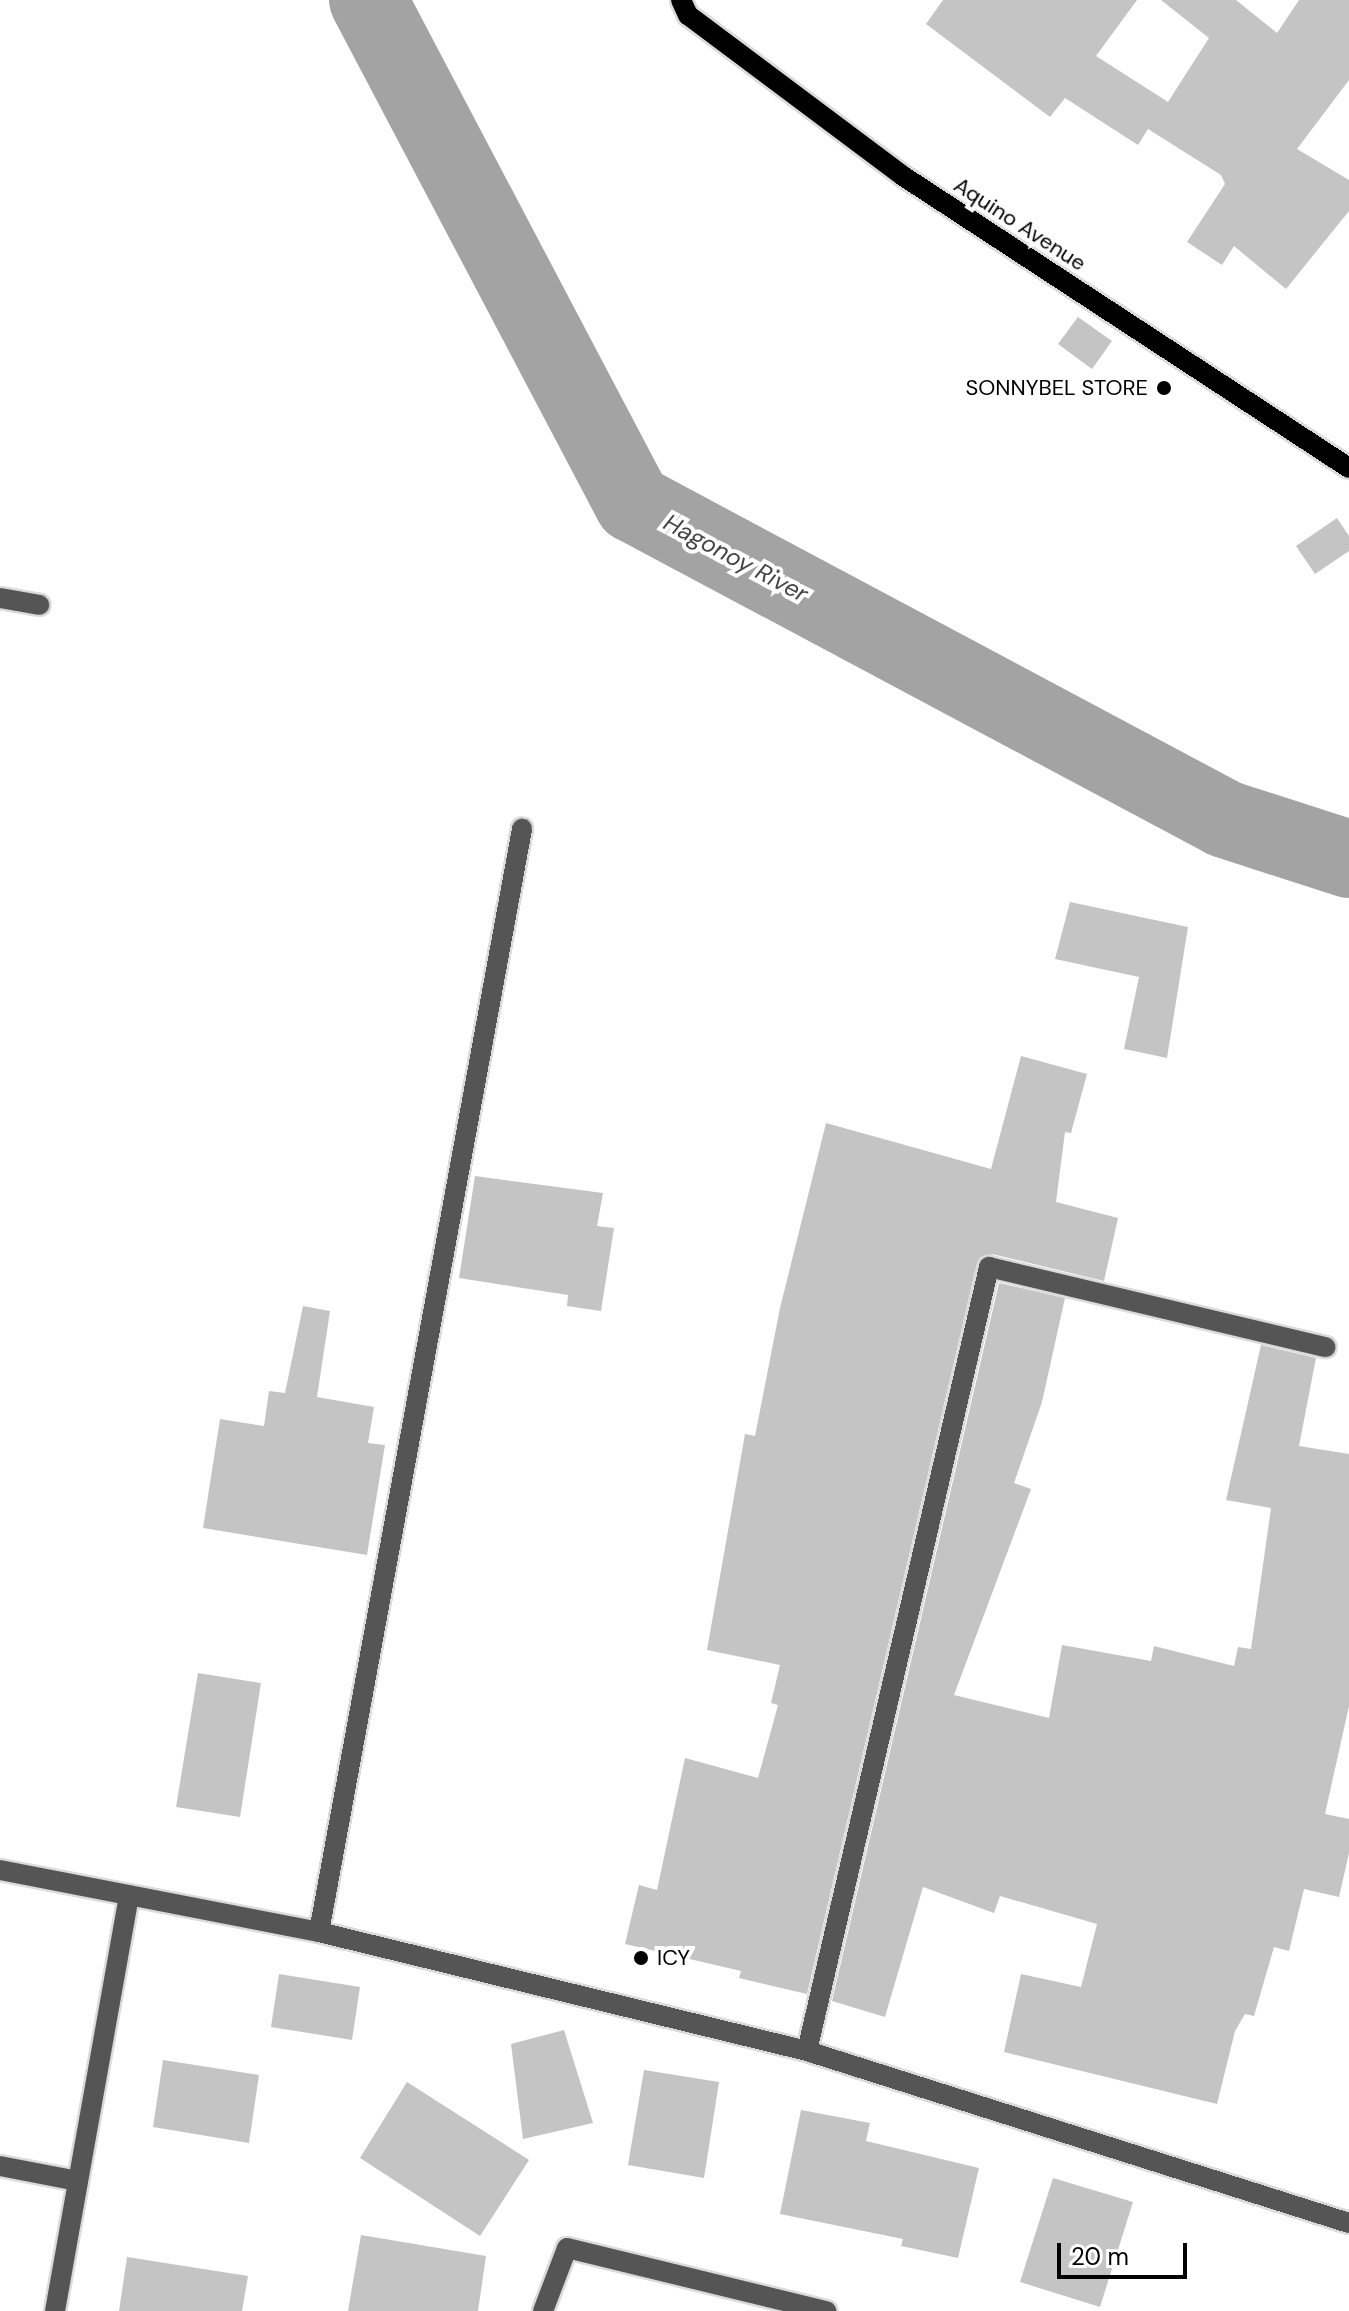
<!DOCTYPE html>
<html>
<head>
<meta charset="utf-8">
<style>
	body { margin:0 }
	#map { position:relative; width:1349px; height:2311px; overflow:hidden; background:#fff; font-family:"DM Sans",sans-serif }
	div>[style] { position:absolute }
	.river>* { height:78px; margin:-39px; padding:0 39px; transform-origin:39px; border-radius:39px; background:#a3a3a3 }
	.building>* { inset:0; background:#c4c4c4 }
	.roads { filter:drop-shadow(2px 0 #dbdbdb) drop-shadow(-2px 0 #dbdbdb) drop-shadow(0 2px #dbdbdb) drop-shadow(0 -2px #dbdbdb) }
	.minor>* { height:20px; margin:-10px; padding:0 10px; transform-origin:10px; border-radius:10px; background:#555 }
	.major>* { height:20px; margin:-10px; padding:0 10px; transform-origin:10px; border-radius:10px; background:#000 }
	.dots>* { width:22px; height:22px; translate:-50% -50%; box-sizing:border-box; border:4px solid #fff; border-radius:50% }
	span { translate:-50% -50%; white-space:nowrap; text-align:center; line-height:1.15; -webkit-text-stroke:8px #fff; paint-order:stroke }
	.street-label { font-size:22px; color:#000 }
	.poi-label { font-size:22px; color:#000 }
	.right { translate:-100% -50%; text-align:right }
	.left { translate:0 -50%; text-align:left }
	.water-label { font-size:24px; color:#444; font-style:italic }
	.scale { position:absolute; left:1057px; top:2243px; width:130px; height:36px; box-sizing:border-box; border:4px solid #000; border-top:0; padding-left:10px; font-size:24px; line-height:28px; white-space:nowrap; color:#000; -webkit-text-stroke:6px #fff; paint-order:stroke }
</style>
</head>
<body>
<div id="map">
	<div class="river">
		<div style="left:368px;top:0;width:569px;rotate:62.22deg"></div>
		<div style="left:633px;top:503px;width:671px;rotate:28.09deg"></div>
		<div style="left:1225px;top:819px;width:130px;rotate:17.9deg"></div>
	</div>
	<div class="building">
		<div style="clip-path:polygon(943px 0,1137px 0,1096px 56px,1168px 102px,1209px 38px,1161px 0,1236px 0,1277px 33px,1299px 0,1349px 0,1349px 80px,1297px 149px,1349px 180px,1349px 211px,1286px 289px,1234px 246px,1222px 265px,1187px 242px,1225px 184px,1221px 175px,1148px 129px,1138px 145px,1065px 98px,1050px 117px,926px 24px)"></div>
		<div style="clip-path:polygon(1078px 317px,1112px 341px,1092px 369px,1058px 344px)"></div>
		<div style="clip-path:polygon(1337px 518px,1349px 536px,1349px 551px,1315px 574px,1296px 546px)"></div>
		<div style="clip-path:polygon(1070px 902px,1188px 927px,1167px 1058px,1124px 1049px,1139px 977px,1055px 959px)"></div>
		<div style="clip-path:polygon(1021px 1056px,1087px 1074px,1071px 1133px,1065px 1132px,1056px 1202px,1118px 1218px,1104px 1281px,992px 1254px,977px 1263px,807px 1994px,739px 1978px,741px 1971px,625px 1944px,639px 1885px,657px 1890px,685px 1758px,758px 1778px,778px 1705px,771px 1703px,780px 1665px,707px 1650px,745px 1434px,755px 1436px,780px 1308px,826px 1123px,991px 1169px)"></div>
		<div style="clip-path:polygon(475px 1176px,603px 1193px,597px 1226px,614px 1228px,601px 1311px,567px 1306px,568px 1295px,459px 1278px)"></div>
		<div style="clip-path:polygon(999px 1283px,1065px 1298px,1042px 1402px,1014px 1483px,1031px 1489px,954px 1695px,1049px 1718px,1062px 1645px,1151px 1661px,1154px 1646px,1234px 1666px,1238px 1647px,1251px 1649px,1271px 1508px,1226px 1500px,1261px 1345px,1316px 1358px,1299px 1446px,1349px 1454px,1349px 1706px,1325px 1814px,1349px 1819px,1349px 1853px,1339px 1897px,1304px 1889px,1289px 1951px,1274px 1947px,1254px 2016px,1245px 2014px,1235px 2031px,1217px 2104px,1004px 2052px,1021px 1974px,1081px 1987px,1097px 1924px,1000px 1896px,994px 1913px,923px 1887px,885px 2017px,832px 2001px)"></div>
		<div style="clip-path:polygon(303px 1306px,330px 1311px,317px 1397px,374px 1407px,368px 1443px,385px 1445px,367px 1555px,203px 1528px,220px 1419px,264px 1426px,269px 1391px,285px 1393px)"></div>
		<div style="clip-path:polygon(198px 1673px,261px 1683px,240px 1817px,176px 1807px)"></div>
		<div style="clip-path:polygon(279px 1974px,360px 1987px,352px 2040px,271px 2027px)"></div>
		<div style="clip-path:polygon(564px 2030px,593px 2123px,523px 2139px,511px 2044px)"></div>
		<div style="clip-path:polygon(163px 2060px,259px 2075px,249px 2143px,153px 2127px)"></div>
		<div style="clip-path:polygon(644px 2070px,719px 2082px,704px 2178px,628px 2165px)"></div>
		<div style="clip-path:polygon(407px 2082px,529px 2160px,480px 2236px,360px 2158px)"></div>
		<div style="clip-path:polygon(801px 2110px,870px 2123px,866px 2141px,979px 2168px,958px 2258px,901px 2246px,903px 2239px,780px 2214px)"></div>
		<div style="clip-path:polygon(1053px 2178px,1133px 2202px,1100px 2307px,1020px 2282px)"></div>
		<div style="clip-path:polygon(361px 2235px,486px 2256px,478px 2311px,348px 2311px)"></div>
		<div style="clip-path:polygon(127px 2257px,248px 2276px,242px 2311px,119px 2311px)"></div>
	</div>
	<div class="roads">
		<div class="minor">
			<div style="left:0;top:598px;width:40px;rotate:10deg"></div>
			<div style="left:0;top:1870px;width:325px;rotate:11deg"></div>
			<div style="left:319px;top:1932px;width:502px;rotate:13.7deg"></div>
			<div style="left:807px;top:2051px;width:569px;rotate:17.61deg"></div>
			<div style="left:319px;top:1932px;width:1122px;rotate:-79.57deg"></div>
			<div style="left:807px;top:2051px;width:805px;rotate:-76.93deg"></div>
			<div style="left:989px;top:1267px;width:346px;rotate:13.4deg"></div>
			<div style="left:0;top:2166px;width:79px;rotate:10.9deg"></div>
			<div style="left:55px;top:2311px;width:422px;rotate:-79.9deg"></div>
			<div style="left:543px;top:2311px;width:67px;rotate:-69.1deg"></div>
			<div style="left:567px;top:2248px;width:267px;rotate:13.7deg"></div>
		</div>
		<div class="major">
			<div style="left:681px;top:0;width:17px;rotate:65deg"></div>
			<div style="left:688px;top:15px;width:269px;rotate:36.8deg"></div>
			<div style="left:903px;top:176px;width:533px;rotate:33.21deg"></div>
		</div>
	</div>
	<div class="dots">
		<div style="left:1164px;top:388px;background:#000"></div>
		<div style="left:641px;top:1958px;background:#000"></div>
	</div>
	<div class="street-label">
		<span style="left:1020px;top:224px;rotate:33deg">Aquino Avenue</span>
	</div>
	<div class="poi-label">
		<span class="right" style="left:1148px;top:388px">SONNYBEL STORE</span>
		<span class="left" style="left:657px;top:1958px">ICY</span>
	</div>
	<div class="water-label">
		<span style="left:736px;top:558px;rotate:28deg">Hagonoy River</span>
	</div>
	<div class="scale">20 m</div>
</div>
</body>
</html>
